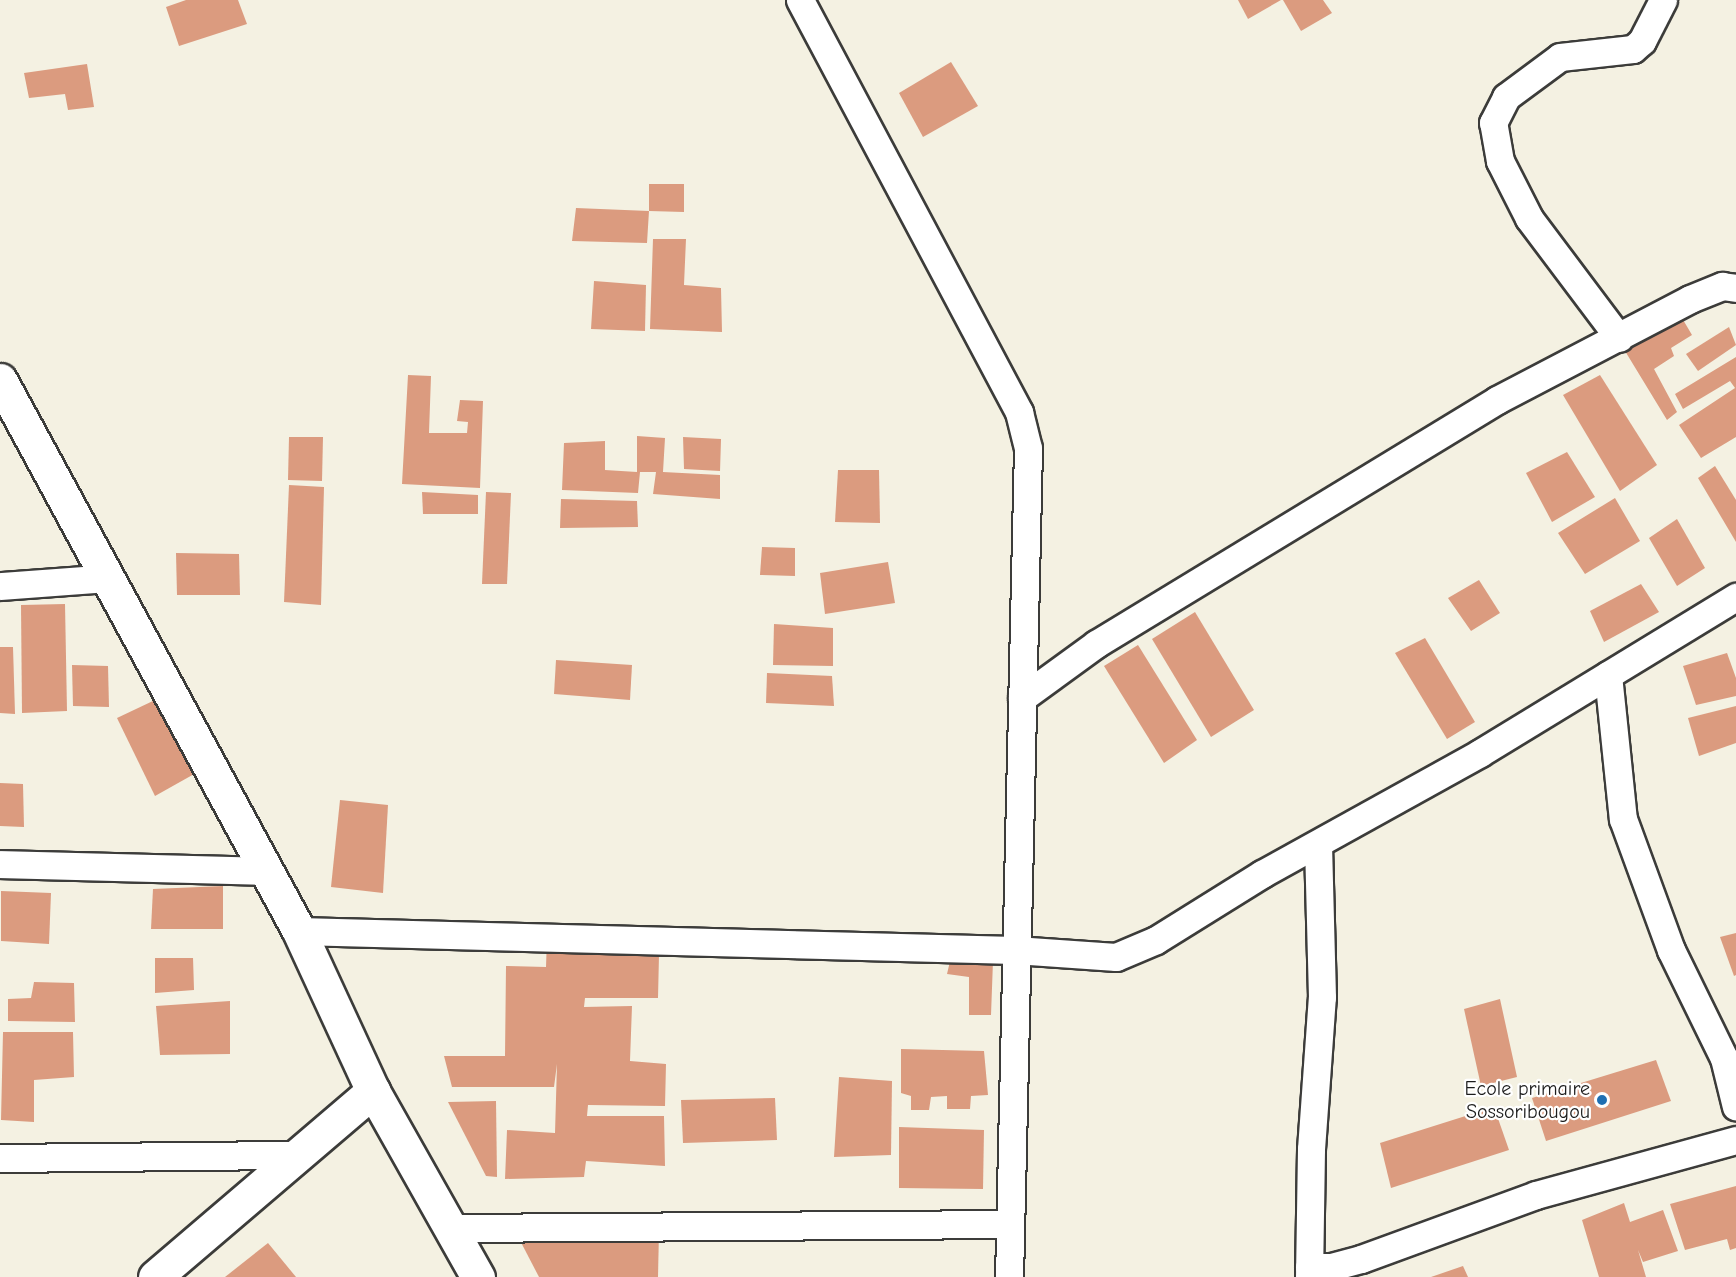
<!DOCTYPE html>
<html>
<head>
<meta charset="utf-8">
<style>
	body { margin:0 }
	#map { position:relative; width:1736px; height:1277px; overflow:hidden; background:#f4f1e2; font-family:"Comic Neue",sans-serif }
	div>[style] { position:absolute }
	.building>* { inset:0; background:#db9b7f }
	.roads { filter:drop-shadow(2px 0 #3c3c3a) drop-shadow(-2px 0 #3c3c3a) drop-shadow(0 2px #3c3c3a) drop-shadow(0 -2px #3c3c3a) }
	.street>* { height:27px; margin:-13.5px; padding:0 13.5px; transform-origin:13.5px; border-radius:13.5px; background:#fff }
	.secondary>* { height:33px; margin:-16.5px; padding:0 16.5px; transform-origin:16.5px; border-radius:16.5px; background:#fff }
	.dots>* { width:16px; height:16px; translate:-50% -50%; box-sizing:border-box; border:3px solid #fff; border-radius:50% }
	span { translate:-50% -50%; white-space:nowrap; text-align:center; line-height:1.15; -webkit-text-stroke:4.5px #fff; paint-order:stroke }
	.poi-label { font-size:20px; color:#1c1c1c }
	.right { translate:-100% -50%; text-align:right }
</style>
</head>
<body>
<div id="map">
	<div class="building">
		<div style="clip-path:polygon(186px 0,238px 0,247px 24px,179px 46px,166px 7px)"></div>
		<div style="clip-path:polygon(1238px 0,1281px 0,1248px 19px)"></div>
		<div style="clip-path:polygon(1283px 0,1323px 0,1332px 13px,1301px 31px)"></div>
		<div style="clip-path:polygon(951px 62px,978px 106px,923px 137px,899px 93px)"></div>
		<div style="clip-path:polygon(87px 64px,94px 107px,68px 110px,65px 94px,29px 98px,24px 73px)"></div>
		<div style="clip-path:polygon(649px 184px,684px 184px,684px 212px,649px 211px,647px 243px,572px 241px,576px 208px,649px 211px)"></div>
		<div style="clip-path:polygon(653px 239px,686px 239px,684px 285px,721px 288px,722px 332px,650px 329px)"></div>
		<div style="clip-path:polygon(594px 281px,646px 285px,645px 331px,591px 329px)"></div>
		<div style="clip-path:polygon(1682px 318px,1692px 335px,1671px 348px,1674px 356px,1654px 369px,1677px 412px,1667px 420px,1625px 351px)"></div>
		<div style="clip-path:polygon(1729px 327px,1736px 345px,1698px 371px,1686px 354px)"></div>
		<div style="clip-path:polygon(1736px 357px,1736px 437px,1701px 458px,1679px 425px,1735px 388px,1730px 381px,1683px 409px,1675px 394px)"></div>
		<div style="clip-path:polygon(408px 375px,431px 376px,429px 433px,467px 433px,468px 422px,457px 421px,460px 400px,483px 401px,480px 488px,402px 484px)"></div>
		<div style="clip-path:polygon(1600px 375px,1657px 465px,1620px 491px,1563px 395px)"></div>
		<div style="clip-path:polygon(637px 436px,665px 438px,663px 472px,720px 475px,720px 499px,653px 494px,656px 472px,640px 472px,638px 493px,562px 490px,564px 443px,605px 441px,605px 470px,637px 472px)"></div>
		<div style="clip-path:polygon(289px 437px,323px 437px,322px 481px,288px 480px)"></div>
		<div style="clip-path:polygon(683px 437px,721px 439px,720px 471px,684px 469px)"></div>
		<div style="clip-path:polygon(1567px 452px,1595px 497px,1552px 522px,1526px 473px)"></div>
		<div style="clip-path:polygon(1715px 466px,1736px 500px,1736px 542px,1698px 478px)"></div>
		<div style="clip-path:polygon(838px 470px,879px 470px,880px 523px,835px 522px)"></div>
		<div style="clip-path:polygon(289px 485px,324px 487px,321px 605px,284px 602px)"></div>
		<div style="clip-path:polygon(422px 492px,478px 495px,478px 514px,423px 514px)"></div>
		<div style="clip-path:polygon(486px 492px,511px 493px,507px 584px,482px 584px)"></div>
		<div style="clip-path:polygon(1615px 498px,1640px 541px,1585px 574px,1558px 533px)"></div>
		<div style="clip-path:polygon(561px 499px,637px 501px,638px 527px,560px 528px)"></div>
		<div style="clip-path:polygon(1677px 519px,1705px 568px,1677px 586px,1649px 538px)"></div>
		<div style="clip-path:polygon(762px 547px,795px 548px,795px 576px,760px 575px)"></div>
		<div style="clip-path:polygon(176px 553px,239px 554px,240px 595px,177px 595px)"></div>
		<div style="clip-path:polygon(888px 562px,895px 603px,825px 614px,820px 573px)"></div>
		<div style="clip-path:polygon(1479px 580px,1500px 613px,1471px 631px,1448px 598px)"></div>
		<div style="clip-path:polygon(1641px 584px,1659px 612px,1604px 642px,1590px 611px)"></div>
		<div style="clip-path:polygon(65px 604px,67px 711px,22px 713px,21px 605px)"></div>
		<div style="clip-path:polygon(1195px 612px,1254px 710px,1211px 737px,1152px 639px)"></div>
		<div style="clip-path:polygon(774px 624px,833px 628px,833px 666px,773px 665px)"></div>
		<div style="clip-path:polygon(1425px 638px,1475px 722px,1447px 739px,1395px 653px)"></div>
		<div style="clip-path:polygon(1138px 645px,1197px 740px,1164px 763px,1104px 666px)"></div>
		<div style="clip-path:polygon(0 647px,13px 647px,15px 714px,0 713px)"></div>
		<div style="clip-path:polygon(1727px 653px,1736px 678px,1736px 696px,1696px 705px,1683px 666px)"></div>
		<div style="clip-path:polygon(556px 660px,632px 665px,630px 700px,554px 694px)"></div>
		<div style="clip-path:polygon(72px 665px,108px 666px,109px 707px,73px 706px)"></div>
		<div style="clip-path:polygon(767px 673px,832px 676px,834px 706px,766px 703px)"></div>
		<div style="clip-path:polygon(155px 700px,196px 773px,155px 796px,117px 718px)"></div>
		<div style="clip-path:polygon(1736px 706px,1736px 743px,1699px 756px,1688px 718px)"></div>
		<div style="clip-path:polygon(0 783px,23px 784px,24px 827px,0 826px)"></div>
		<div style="clip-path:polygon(340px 800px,388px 805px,383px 893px,331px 887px)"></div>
		<div style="clip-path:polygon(223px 886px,223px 929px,151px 929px,153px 889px)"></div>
		<div style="clip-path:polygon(1px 891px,51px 893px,49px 944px,1px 941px)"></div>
		<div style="clip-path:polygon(1736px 933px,1736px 975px,1734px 976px,1720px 937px)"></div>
		<div style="clip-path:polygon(547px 937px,586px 937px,586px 954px,659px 955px,658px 998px,585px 998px,584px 1007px,632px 1006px,630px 1061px,666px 1064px,665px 1106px,588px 1105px,587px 1116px,664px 1116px,665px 1166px,586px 1161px,584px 1177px,505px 1179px,507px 1130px,555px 1133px,557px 1064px,554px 1087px,452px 1087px,444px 1056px,505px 1056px,506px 966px,546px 967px)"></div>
		<div style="clip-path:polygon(951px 957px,993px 961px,991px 1015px,969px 1015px,969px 977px,947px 974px)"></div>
		<div style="clip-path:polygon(155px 958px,193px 958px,194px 990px,155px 993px)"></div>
		<div style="clip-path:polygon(34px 982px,74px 983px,75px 1022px,8px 1021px,8px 999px,31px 998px)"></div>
		<div style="clip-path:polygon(1500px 999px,1517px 1077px,1481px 1086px,1464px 1009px)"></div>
		<div style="clip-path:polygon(230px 1001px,230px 1054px,160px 1055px,156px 1006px)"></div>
		<div style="clip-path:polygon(3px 1032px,73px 1032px,74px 1077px,34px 1080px,34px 1122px,1px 1120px)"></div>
		<div style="clip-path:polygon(901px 1049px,984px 1051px,988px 1095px,971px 1096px,970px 1109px,947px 1109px,947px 1096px,931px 1097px,929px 1110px,911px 1110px,911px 1096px,901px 1093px)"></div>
		<div style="clip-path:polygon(1656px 1060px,1671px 1101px,1546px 1141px,1532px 1098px)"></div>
		<div style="clip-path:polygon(839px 1077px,892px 1081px,891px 1155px,834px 1157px)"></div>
		<div style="clip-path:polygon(775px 1098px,777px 1140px,683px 1143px,681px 1100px)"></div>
		<div style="clip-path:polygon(496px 1101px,497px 1177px,486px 1176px,448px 1102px)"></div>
		<div style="clip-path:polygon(1494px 1107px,1509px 1150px,1391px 1188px,1380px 1143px)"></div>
		<div style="clip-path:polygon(899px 1127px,984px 1130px,983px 1189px,899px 1188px)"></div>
		<div style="clip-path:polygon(1736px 1186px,1736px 1248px,1730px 1250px,1727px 1239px,1685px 1250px,1670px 1204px)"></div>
		<div style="clip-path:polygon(1624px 1203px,1630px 1222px,1663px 1210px,1678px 1251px,1643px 1262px,1638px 1250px,1646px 1277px,1599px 1277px,1582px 1220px)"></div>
		<div style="clip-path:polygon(513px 1227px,659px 1231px,658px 1277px,539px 1277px)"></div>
		<div style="clip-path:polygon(268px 1243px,296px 1277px,225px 1277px)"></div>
		<div style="clip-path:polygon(1463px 1266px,1468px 1277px,1431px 1277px)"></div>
	</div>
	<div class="roads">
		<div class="street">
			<div style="left:800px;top:0;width:467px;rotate:62deg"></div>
			<div style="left:1019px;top:412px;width:37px;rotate:76deg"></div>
			<div style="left:1028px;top:448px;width:829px;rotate:91.31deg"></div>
			<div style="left:1619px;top:338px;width:150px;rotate:-126.9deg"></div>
			<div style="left:1529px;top:218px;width:64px;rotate:-117deg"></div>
			<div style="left:1500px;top:161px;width:39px;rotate:-100deg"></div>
			<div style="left:1493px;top:123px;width:29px;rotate:-63deg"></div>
			<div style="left:1506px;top:97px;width:67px;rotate:-36.5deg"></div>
			<div style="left:1560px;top:57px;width:73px;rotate:-6.3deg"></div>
			<div style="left:1633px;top:49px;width:12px;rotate:-42deg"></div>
			<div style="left:1642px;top:41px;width:46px;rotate:-62.9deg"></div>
			<div style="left:0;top:586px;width:108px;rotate:-4.2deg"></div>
			<div style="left:1608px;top:675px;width:145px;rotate:84.1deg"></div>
			<div style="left:1623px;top:819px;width:140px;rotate:69.9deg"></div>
			<div style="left:1671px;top:950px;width:120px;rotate:63.9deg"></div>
			<div style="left:1724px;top:1058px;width:50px;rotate:76.2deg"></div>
			<div style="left:1022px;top:698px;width:92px;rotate:-36.1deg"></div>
			<div style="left:1096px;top:644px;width:469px;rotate:-31.3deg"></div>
			<div style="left:1497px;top:400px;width:218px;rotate:-27.6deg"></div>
			<div style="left:1690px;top:299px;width:35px;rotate:-22deg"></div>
			<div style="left:1722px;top:286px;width:14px;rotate:8deg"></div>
			<div style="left:0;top:864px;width:266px;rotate:1.5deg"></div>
			<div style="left:299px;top:931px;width:716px;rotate:1.52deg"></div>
			<div style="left:1015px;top:950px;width:101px;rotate:4deg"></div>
			<div style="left:1116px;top:957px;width:43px;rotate:-23deg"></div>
			<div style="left:1156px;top:940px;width:125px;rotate:-31.9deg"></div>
			<div style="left:1262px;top:874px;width:249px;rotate:-29deg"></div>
			<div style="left:1480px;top:753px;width:300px;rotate:-31.4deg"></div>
			<div style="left:0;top:1158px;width:294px;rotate:-0.6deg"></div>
			<div style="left:453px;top:1228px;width:557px;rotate:-0.41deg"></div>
			<div style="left:1309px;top:1267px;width:22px"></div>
			<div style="left:1331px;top:1267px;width:31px;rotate:-15deg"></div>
			<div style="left:1361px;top:1259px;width:186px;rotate:-20.1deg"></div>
			<div style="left:1536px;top:1195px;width:207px;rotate:-15.4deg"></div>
			<div style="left:1309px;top:1277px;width:128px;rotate:-89.1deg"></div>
			<div style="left:1311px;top:1149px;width:152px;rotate:-85.9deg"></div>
			<div style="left:1322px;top:997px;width:153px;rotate:-91.5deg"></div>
		</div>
		<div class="secondary">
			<div style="left:0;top:380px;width:627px;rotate:61.51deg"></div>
			<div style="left:299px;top:931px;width:176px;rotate:65.2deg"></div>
			<div style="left:373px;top:1091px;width:214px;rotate:60.6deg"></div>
			<div style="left:155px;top:1277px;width:287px;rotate:-40.5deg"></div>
		</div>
	</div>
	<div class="dots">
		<div style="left:1602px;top:1100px;background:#1f6fb2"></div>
	</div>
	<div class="poi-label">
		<span class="right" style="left:1590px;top:1100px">Ecole primaire<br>Sossoribougou</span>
	</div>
</div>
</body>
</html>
